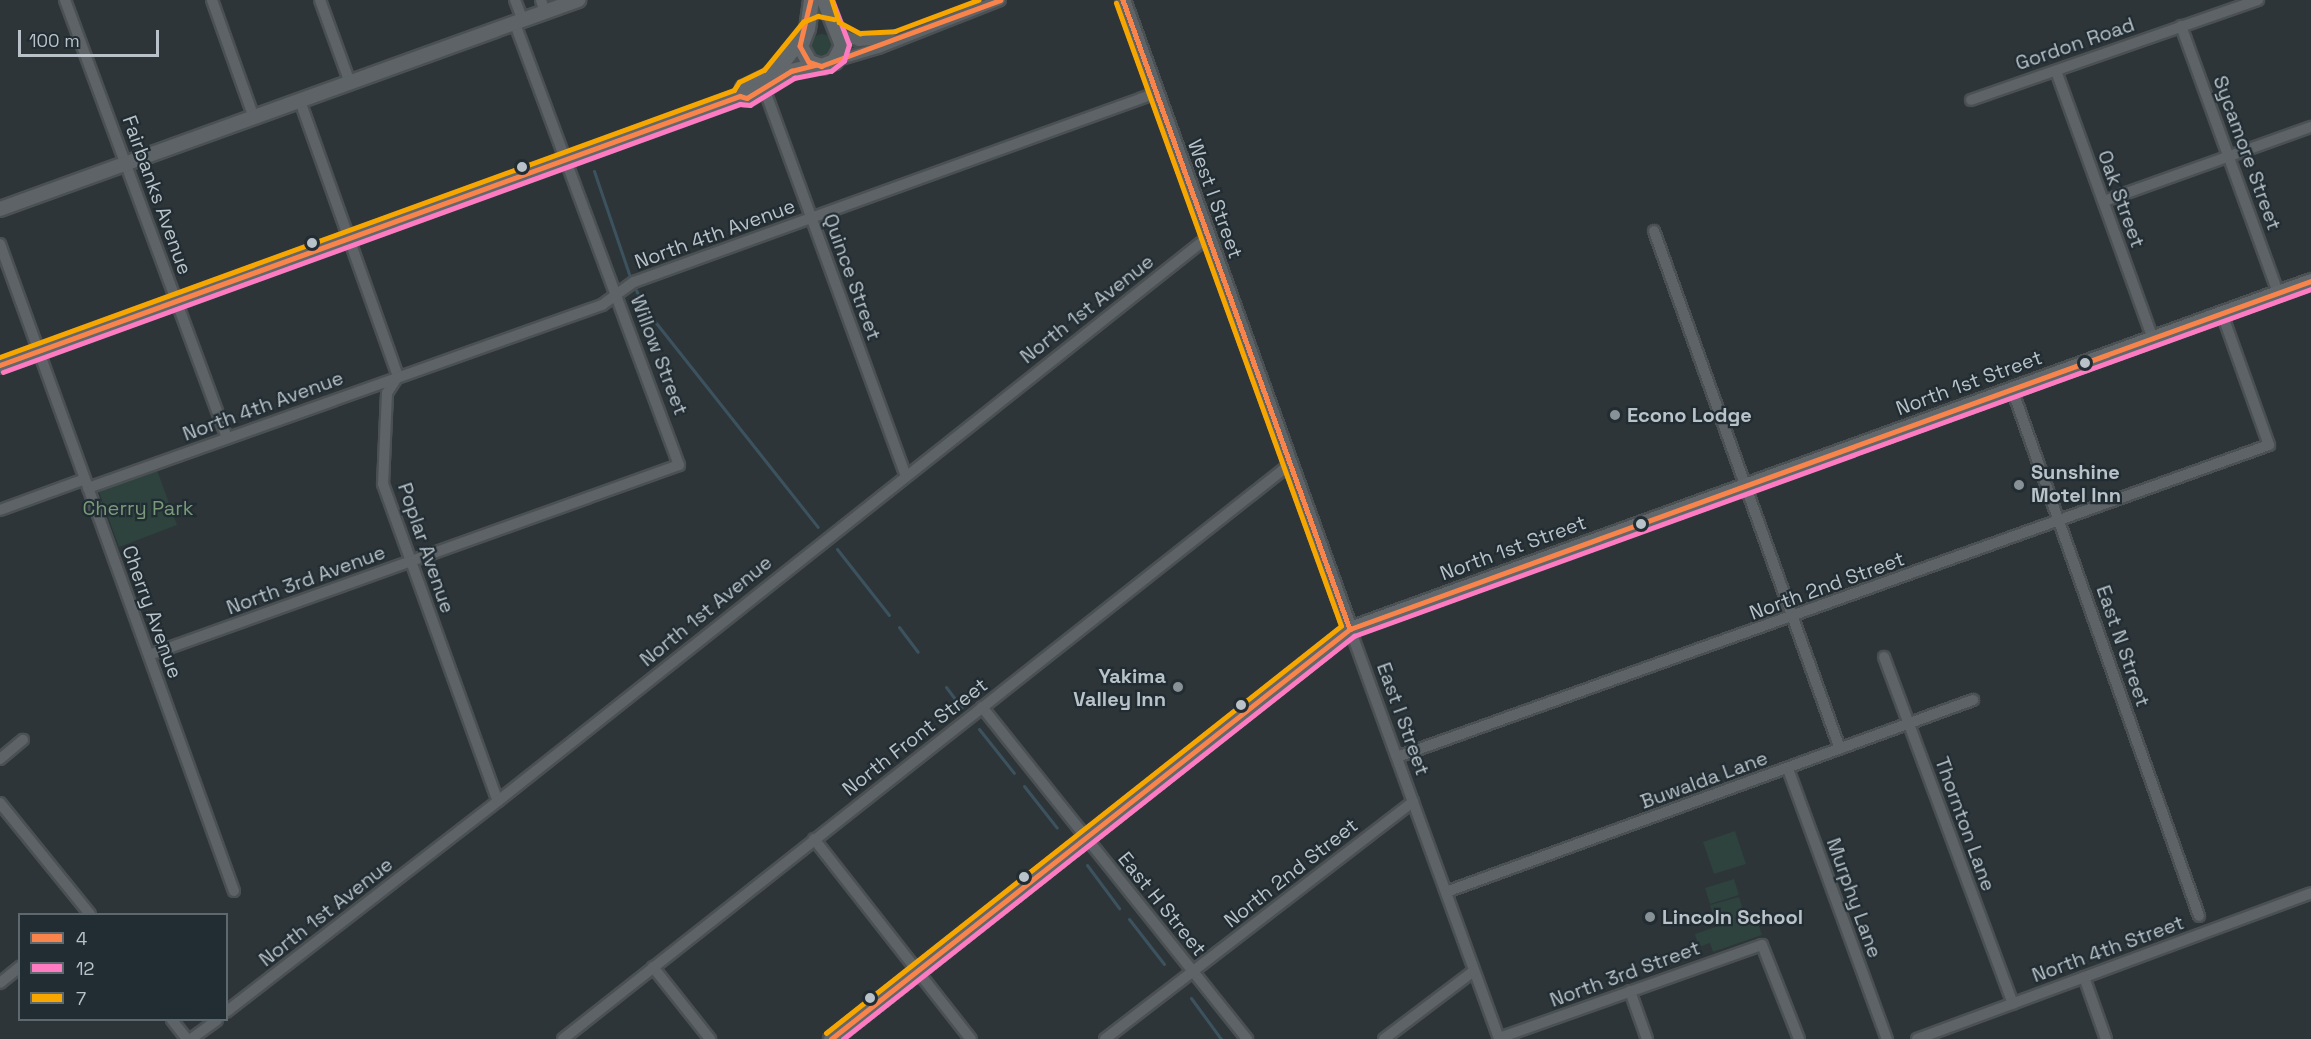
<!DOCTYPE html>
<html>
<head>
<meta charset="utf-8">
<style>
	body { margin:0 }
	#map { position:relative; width:2311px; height:1039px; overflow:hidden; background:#2d3538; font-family:"Space Grotesk",sans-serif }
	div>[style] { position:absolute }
	.green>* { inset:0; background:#2e423e }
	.round { border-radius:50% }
	.stream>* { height:3px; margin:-1.5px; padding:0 1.5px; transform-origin:1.5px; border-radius:1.5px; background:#3c535f }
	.roads { filter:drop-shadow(2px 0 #4b5053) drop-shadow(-2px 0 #4b5053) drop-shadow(0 2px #4b5053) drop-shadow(0 -2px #4b5053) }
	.minor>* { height:10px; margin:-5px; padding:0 5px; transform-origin:5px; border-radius:5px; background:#5d6366 }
	.tertiary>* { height:14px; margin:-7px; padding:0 7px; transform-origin:7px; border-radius:7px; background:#5d6366 }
	.secondary>* { height:15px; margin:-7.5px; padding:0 7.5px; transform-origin:7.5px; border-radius:7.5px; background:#61676b }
	.bus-1>* { height:4.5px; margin:-2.25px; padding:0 2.25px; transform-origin:2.25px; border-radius:2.25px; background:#f8844c }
	.bus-2>* { height:4.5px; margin:-2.25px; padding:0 2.25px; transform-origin:2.25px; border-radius:2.25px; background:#fe7ac1 }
	.bus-3>* { height:4.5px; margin:-2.25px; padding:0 2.25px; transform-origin:2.25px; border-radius:2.25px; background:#f7a600 }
	.dots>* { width:16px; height:16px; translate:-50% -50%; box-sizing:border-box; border:3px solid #212c33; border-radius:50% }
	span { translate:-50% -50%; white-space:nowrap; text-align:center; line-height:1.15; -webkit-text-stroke:4.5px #212c33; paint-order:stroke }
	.street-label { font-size:20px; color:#b8c2c8 }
	.poi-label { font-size:20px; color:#b8c2c8; font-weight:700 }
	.left { translate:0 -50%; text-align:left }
	.right { translate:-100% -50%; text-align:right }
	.park-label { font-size:20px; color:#799b79 }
	.legend { position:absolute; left:18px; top:913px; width:210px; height:108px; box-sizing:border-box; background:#212c33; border:2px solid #5d686f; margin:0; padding:8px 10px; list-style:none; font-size:18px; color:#b8c2c8 }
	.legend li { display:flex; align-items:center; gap:12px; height:30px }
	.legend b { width:30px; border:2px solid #5d686f }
	.scale { position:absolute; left:18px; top:30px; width:141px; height:27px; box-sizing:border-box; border:3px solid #b8c2c8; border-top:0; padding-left:8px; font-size:18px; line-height:21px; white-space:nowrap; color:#b8c2c8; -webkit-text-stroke:4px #212c33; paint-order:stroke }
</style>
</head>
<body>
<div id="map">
	<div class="green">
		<div class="round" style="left:810px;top:34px;width:24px;height:24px"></div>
		<div style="clip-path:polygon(157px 470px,177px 525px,119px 547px,99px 492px)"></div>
		<div style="clip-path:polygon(1735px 831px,1746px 864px,1714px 874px,1703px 842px)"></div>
		<div style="clip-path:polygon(1734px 879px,1739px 895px,1710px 904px,1705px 888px)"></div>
		<div style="clip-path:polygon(1739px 897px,1745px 917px,1757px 920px,1762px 935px,1713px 952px,1710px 943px,1699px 947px,1695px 934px,1733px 921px,1716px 925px,1710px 905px)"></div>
	</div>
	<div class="stream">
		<div style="left:594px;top:171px;width:109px;rotate:71.2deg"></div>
		<div style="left:636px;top:290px;width:21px;rotate:65deg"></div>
		<div style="left:645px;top:309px;width:278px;rotate:51.6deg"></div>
		<div style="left:837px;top:549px;width:84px;rotate:51.8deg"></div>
		<div style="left:899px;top:627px;width:31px;rotate:53deg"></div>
		<div style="left:946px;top:687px;width:26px;rotate:53deg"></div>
		<div style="left:979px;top:729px;width:56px;rotate:51.5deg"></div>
		<div style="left:1024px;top:786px;width:53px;rotate:51.8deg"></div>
		<div style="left:1087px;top:865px;width:54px;rotate:53.3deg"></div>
		<div style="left:1129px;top:919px;width:57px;rotate:52.1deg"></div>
		<div style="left:1191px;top:998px;width:51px;rotate:53.8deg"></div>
	</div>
	<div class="roads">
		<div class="minor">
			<div style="left:65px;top:0;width:467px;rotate:69.7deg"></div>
			<div style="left:212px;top:0;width:125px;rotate:70.4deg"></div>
			<div style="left:320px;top:0;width:88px;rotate:70.1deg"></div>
			<div style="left:515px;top:0;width:22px;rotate:69deg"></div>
			<div style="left:541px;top:0;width:13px;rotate:72deg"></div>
			<div style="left:2181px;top:26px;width:284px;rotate:70deg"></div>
			<div style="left:839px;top:34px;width:21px;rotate:19deg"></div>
			<div style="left:859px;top:41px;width:32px;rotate:-4deg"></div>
			<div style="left:834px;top:61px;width:46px;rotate:-16.5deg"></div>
			<div style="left:878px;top:48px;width:131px;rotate:-21.5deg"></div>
			<div style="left:2056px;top:71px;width:285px;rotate:70.1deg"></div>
			<div style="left:765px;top:91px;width:410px;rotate:69.9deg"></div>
			<div style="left:1971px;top:100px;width:304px;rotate:-19.2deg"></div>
			<div style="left:300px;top:101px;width:292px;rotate:70.4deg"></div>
			<div style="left:398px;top:376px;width:20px;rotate:123deg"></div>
			<div style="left:387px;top:393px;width:91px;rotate:92.5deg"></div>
			<div style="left:383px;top:484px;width:337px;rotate:70.1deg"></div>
			<div style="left:2104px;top:201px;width:220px;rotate:-19.7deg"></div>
			<div style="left:1654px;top:231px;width:550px;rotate:70.25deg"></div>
			<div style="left:0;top:244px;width:688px;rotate:70.12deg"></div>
			<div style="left:2012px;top:389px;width:559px;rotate:70.46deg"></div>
			<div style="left:88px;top:488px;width:546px;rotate:-19.6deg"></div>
			<div style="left:602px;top:305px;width:39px;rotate:-36deg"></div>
			<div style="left:634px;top:282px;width:555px;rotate:-19.9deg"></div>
			<div style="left:0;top:510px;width:90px;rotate:-20deg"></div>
			<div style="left:1350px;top:629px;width:436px;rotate:70deg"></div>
			<div style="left:149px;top:655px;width:563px;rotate:-19.72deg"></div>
			<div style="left:679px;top:465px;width:471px;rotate:-110.4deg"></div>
			<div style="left:1884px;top:657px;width:370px;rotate:69.6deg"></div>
			<div style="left:982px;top:707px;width:425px;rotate:51.4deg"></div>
			<div style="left:1397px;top:757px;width:926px;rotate:-19.69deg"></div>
			<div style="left:2269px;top:445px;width:139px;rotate:-109.7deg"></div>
			<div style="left:0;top:759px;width:30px;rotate:-40deg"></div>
			<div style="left:1788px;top:769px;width:288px;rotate:69.9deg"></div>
			<div style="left:0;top:803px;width:143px;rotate:51deg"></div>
			<div style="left:814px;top:839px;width:254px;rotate:51.9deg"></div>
			<div style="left:1446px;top:892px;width:561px;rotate:-20.02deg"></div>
			<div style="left:653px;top:967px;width:92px;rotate:51.6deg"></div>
			<div style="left:2084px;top:977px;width:66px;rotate:70.5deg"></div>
			<div style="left:0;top:983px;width:26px;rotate:-39deg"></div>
			<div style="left:1630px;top:991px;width:51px;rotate:70.5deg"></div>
			<div style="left:226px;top:1012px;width:344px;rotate:-37.8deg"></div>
			<div style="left:498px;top:801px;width:907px;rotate:-38.46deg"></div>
			<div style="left:172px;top:1020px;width:24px;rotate:52deg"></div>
			<div style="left:1499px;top:1038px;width:279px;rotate:-19.5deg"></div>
			<div style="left:1762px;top:945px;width:101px;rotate:68.5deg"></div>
			<div style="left:191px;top:1039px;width:32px;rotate:-36deg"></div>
			<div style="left:563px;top:1039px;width:926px;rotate:-38.33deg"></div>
			<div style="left:1105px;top:1039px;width:389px;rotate:-37.6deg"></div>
			<div style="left:1384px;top:1039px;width:113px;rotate:-37.1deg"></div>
			<div style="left:1917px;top:1039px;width:420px;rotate:-20.3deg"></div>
		</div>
		<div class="tertiary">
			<div style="left:1123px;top:0;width:669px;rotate:70.16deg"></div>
			<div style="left:0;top:209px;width:615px;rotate:-19.88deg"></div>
		</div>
		<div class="secondary">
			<div style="left:811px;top:0;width:28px;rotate:98deg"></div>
			<div style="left:807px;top:28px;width:19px;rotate:111deg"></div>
			<div style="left:800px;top:46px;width:18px;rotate:61deg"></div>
			<div style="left:809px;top:62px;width:13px;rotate:18deg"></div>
			<div style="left:821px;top:66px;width:14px;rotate:-21deg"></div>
			<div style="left:834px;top:61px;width:18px;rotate:-63deg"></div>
			<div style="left:842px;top:45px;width:48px;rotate:-111.8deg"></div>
			<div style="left:740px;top:96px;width:9px;rotate:-69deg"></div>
			<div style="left:743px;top:88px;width:28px;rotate:-26deg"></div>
			<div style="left:768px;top:76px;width:21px;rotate:-45deg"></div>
			<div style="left:783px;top:61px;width:28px;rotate:-52deg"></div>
			<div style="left:0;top:365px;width:787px;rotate:-19.98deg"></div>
			<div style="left:740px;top:96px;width:7px;rotate:16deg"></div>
			<div style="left:747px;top:98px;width:52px;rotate:-31.5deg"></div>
			<div style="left:791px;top:71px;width:25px;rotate:-14deg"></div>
			<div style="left:831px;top:1039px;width:661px;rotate:-38.31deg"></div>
			<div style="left:1350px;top:629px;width:1022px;rotate:-19.91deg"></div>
		</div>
	</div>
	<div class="bus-1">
		<div style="left:811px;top:0;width:47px;rotate:103.4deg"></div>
		<div style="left:800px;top:46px;width:18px;rotate:61deg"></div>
		<div style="left:809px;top:62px;width:13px;rotate:18deg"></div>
		<div style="left:821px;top:66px;width:191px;rotate:-20.2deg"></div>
		<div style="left:1123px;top:0;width:669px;rotate:70.16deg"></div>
		<div style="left:0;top:365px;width:787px;rotate:-19.98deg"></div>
		<div style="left:740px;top:96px;width:7px;rotate:16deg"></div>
		<div style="left:747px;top:98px;width:52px;rotate:-31.5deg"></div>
		<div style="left:791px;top:71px;width:25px;rotate:-14deg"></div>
		<div style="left:831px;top:1039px;width:661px;rotate:-38.31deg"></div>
		<div style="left:1350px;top:629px;width:1022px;rotate:-19.91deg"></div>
	</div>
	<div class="bus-2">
		<div style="left:3px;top:372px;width:784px;rotate:-19.98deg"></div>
		<div style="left:740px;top:104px;width:10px;rotate:6deg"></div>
		<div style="left:750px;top:105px;width:52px;rotate:-31.5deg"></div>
		<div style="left:794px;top:78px;width:38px;rotate:-11deg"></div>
		<div style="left:831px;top:71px;width:16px;rotate:-38deg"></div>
		<div style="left:844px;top:61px;width:17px;rotate:-73deg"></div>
		<div style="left:849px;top:45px;width:48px;rotate:-110.7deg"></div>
		<div style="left:843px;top:1039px;width:651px;rotate:-38.26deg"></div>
		<div style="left:1354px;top:636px;width:1018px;rotate:-19.93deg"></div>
	</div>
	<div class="bus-3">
		<div style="left:832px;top:0;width:23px;rotate:72deg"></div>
		<div style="left:839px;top:22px;width:24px;rotate:28deg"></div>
		<div style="left:860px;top:33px;width:35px;rotate:-3deg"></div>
		<div style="left:895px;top:31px;width:89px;rotate:-20.5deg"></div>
		<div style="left:0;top:357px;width:781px;rotate:-19.99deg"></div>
		<div style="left:734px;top:90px;width:9px;rotate:-58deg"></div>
		<div style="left:739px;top:82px;width:28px;rotate:-26deg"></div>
		<div style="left:764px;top:70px;width:62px;rotate:-50.9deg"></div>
		<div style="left:803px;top:22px;width:16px;rotate:-22deg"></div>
		<div style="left:818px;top:16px;width:16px;rotate:11deg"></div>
		<div style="left:826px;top:1033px;width:656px;rotate:-38.32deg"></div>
		<div style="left:1341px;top:626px;width:662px;rotate:-109.86deg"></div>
	</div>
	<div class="dots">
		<div style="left:522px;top:167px;background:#b8c2c8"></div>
		<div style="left:312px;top:243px;background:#b8c2c8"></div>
		<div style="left:2085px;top:363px;background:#b8c2c8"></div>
		<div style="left:1615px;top:415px;background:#879196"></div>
		<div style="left:2019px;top:485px;background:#879196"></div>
		<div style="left:1641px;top:524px;background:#b8c2c8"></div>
		<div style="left:1178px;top:687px;background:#879196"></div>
		<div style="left:1241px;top:705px;background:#b8c2c8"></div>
		<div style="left:1024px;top:877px;background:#b8c2c8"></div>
		<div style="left:1650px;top:917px;background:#879196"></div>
		<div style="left:870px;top:998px;background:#b8c2c8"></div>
	</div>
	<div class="street-label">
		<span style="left:2075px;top:44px;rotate:-19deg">Gordon Road</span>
		<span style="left:2247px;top:153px;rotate:70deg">Sycamore Street</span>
		<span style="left:157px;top:195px;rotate:70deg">Fairbanks Avenue</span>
		<span style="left:1215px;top:199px;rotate:70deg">West I Street</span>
		<span style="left:2121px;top:199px;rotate:70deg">Oak Street</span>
		<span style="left:715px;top:234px;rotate:-20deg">North 4th Avenue</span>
		<span style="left:852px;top:277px;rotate:70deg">Quince Street</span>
		<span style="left:1087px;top:309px;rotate:-38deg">North 1st Avenue</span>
		<span style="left:659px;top:355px;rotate:69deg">Willow Street</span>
		<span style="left:1969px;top:383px;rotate:-20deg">North 1st Street</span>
		<span style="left:263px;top:406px;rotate:-20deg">North 4th Avenue</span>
		<span style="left:426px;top:548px;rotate:71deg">Poplar Avenue</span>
		<span style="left:1513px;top:548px;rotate:-20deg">North 1st Street</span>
		<span style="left:306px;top:580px;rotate:-20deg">North 3rd Avenue</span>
		<span style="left:1827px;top:586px;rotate:-20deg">North 2nd Street</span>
		<span style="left:706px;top:611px;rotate:-39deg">North 1st Avenue</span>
		<span style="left:152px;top:612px;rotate:70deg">Cherry Avenue</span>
		<span style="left:2123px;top:646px;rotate:71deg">East N Street</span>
		<span style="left:1403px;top:719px;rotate:70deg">East I Street</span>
		<span style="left:915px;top:737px;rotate:-38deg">North Front Street</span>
		<span style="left:1704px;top:780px;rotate:-20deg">Buwalda Lane</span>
		<span style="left:1965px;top:824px;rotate:70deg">Thornton Lane</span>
		<span style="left:1291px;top:873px;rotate:-38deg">North 2nd Street</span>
		<span style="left:1854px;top:898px;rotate:70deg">Murphy Lane</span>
		<span style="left:1162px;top:904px;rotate:51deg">East H Street</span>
		<span style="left:326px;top:912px;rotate:-38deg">North 1st Avenue</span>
		<span style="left:2108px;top:949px;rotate:-20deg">North 4th Street</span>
		<span style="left:1625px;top:974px;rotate:-20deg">North 3rd Street</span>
	</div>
	<div class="poi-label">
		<span class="left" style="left:1627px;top:415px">Econo Lodge</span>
		<span class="left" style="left:2031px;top:484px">Sunshine<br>Motel Inn</span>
		<span class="right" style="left:1166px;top:688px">Yakima<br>Valley Inn</span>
		<span class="left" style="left:1662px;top:917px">Lincoln School</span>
	</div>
	<div class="park-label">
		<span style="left:138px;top:508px">Cherry Park</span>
	</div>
	<ul class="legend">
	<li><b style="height:8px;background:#f8844c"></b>4</li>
	<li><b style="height:8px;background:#fe7ac1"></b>12</li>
	<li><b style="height:8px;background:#f7a600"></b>7</li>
	</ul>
	<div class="scale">100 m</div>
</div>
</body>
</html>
